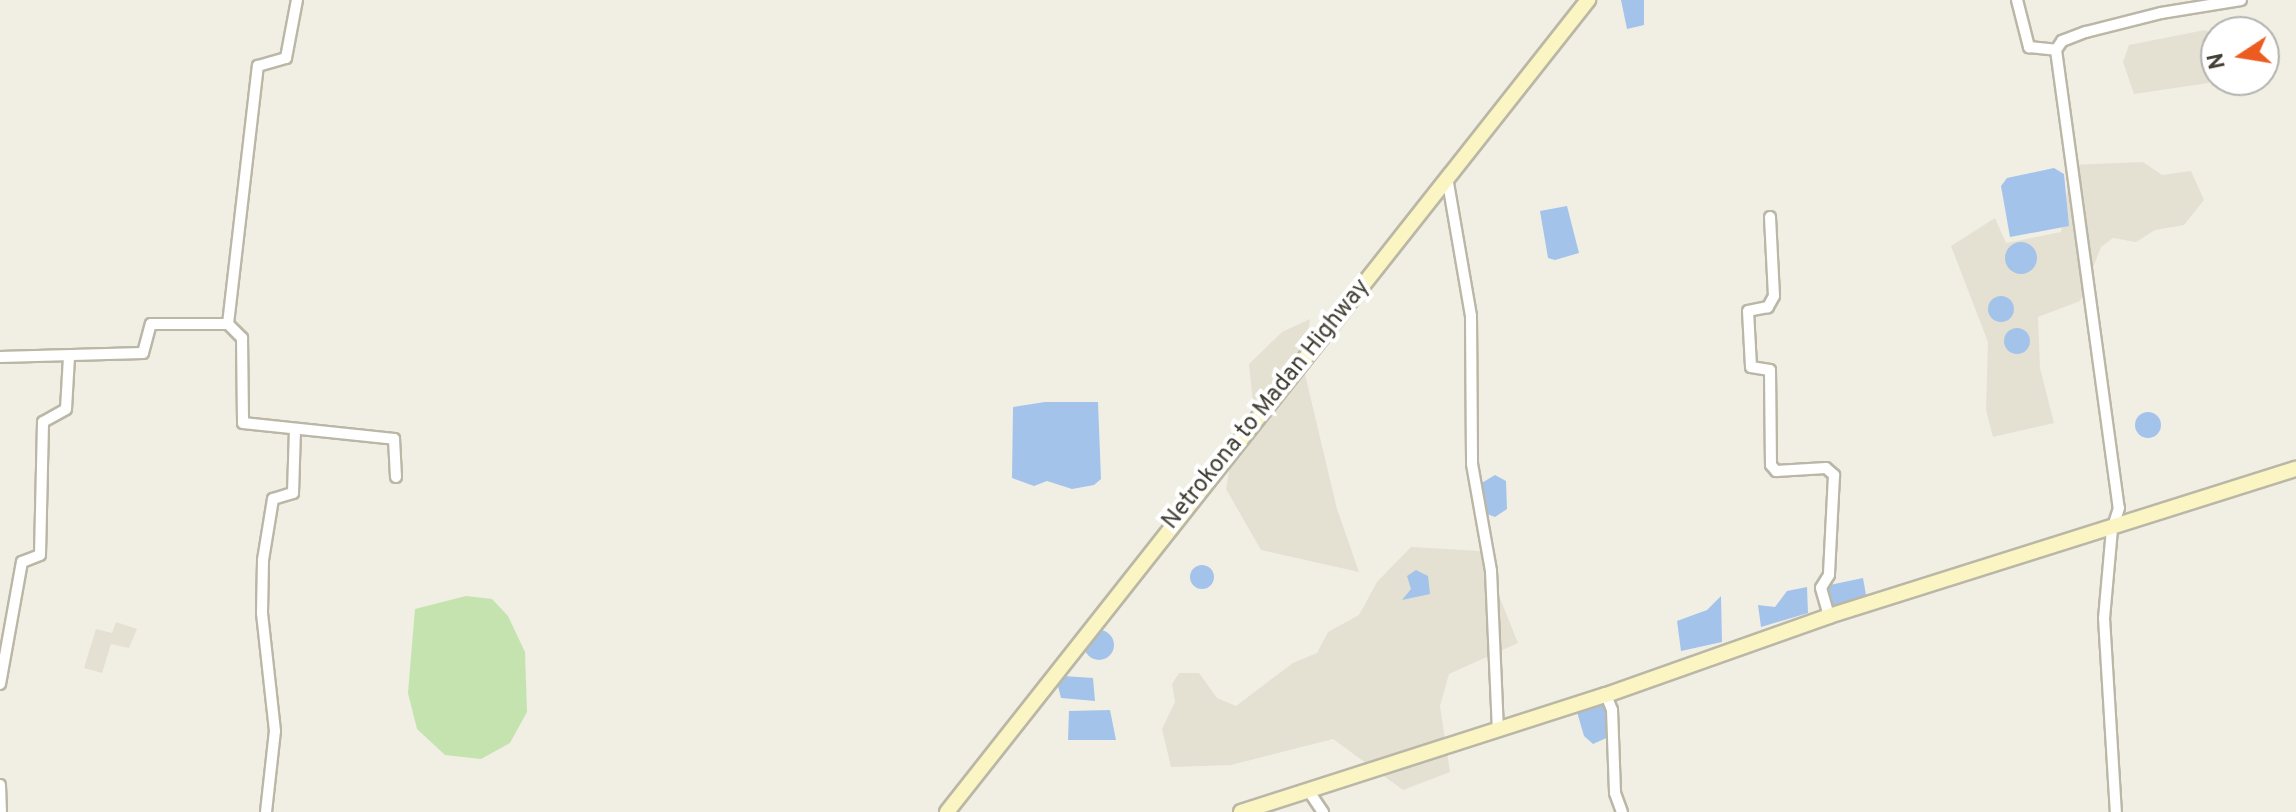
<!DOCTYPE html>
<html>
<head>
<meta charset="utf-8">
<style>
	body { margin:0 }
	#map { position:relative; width:2296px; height:812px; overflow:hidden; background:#f1efe4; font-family:Overpass,sans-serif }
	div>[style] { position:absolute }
	.residential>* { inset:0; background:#e4e1d2 }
	.green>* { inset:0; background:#c4e3af }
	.water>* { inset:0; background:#a3c3eb }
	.round { border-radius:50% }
	.roads { filter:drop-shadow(2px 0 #bbb7a7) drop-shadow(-2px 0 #bbb7a7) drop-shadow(0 2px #bbb7a7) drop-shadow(0 -2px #bbb7a7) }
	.minor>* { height:10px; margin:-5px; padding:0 5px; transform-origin:5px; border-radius:5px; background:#fff }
	.secondary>* { height:14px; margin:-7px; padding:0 7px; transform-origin:7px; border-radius:7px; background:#fbf5c4 }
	span { translate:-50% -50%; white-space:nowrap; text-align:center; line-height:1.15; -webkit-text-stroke:8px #fff; paint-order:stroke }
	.street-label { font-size:24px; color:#423f34 }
	.north { position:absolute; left:2200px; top:16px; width:80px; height:80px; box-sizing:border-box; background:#fff; border:2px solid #b3b2ae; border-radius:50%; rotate:258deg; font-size:22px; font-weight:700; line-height:32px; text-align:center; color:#423f34 }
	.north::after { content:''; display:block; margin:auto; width:28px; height:36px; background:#ec5b20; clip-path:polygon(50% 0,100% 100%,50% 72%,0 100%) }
</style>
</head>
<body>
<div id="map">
	<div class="residential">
		<div style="clip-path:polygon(2205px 30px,2216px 35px,2216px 69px,2209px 83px,2134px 94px,2123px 62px,2129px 45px)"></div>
		<div style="clip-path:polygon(2143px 162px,2162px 175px,2191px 171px,2204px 200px,2184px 225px,2155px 230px,2136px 242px,2113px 238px,2101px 247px,2080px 301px,2038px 317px,2040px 368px,2054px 423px,1993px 437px,1986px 410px,1988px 342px,1951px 246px,1995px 218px,2006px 243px,2061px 232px,2071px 165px)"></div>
		<div style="clip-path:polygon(1310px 319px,1304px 370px,1337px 509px,1359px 572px,1261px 550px,1226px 489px,1231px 459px,1256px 432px,1249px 364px,1282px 332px)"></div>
		<div style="clip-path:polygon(1411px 547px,1481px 551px,1518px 643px,1449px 674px,1440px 706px,1450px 772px,1403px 790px,1333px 739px,1231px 765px,1171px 767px,1162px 729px,1175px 702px,1172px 684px,1179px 673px,1199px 673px,1217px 698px,1236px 706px,1293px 663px,1317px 653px,1328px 632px,1359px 615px,1377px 582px)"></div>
		<div style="clip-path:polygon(116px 622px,137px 629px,129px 648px,111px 644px,102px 673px,84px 668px,96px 629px,112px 633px)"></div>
	</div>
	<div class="green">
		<div style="clip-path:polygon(466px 596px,492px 599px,508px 616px,525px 652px,527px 712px,510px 743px,481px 759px,445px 755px,417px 729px,408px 693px,415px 609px)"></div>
	</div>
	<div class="water">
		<div style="clip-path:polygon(1644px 0,1644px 25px,1627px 29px,1621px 0)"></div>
		<div style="clip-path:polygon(2054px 168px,2064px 174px,2069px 226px,2010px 237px,2001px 186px,2007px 178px)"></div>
		<div style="clip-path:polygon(1567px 206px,1579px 253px,1555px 260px,1548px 258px,1540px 211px)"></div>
		<div class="round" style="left:2005px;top:242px;width:32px;height:32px"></div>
		<div class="round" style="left:1988px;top:296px;width:26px;height:26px"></div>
		<div class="round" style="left:2004px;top:328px;width:26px;height:26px"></div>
		<div style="clip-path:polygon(1045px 402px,1098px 402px,1101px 479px,1094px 485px,1072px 489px,1047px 481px,1034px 486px,1012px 478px,1013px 407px)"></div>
		<div class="round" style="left:2135px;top:412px;width:26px;height:26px"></div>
		<div style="clip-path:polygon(1495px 475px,1506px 481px,1507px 509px,1495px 517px,1487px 514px,1480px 484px)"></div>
		<div class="round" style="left:1190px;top:565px;width:24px;height:24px"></div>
		<div style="clip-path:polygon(1416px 570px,1428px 576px,1430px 594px,1402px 600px,1411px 589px,1407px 576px)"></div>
		<div style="clip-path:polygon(1863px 578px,1866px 595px,1830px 608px,1825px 586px)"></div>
		<div style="clip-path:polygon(1807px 587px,1808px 613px,1761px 627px,1758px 605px,1775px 607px,1787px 591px)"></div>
		<div style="clip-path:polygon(1721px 596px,1722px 642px,1681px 651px,1677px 621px,1707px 610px)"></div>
		<div class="round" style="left:1084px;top:630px;width:30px;height:30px"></div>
		<div style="clip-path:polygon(1064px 676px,1093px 678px,1095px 701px,1061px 698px,1057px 682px)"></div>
		<div style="clip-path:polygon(1605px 702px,1611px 736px,1593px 744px,1584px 736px,1577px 712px)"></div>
		<div style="clip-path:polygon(1110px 710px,1116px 740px,1068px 740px,1069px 711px)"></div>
	</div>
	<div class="roads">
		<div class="minor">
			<div style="left:2017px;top:0;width:49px;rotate:75.7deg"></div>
			<div style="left:2029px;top:47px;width:27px;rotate:6deg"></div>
			<div style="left:2056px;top:50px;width:462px;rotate:82.2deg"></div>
			<div style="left:2119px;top:508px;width:22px;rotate:108deg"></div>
			<div style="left:2112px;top:529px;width:89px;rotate:95.1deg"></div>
			<div style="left:2104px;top:618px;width:194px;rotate:86.5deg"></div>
			<div style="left:2056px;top:50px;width:11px;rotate:-56deg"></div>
			<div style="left:2062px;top:41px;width:26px;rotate:-21deg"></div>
			<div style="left:2086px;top:32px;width:77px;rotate:-14.2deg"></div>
			<div style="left:2161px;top:13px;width:81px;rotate:-9.2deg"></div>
			<div style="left:1447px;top:177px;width:141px;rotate:80.2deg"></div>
			<div style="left:1471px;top:316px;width:148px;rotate:89.6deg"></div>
			<div style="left:1472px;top:464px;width:109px;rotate:79.9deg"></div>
			<div style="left:1491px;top:571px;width:158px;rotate:87.5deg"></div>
			<div style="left:1770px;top:217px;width:79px;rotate:87.1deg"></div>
			<div style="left:1774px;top:296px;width:13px;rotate:119deg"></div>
			<div style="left:1768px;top:307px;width:20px;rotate:169deg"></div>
			<div style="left:1748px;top:311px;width:56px;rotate:86.9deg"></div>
			<div style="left:1751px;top:367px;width:19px;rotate:9deg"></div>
			<div style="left:1770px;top:370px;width:95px;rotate:89.4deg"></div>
			<div style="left:1771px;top:465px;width:8px;rotate:50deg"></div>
			<div style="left:1776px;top:471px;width:50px;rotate:-3.4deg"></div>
			<div style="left:1826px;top:468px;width:11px;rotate:41deg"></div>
			<div style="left:1834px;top:475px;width:100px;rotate:92.9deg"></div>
			<div style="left:1829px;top:575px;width:15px;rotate:122deg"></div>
			<div style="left:1821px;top:588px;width:29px;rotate:74deg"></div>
			<div style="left:228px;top:324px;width:20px;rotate:45deg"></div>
			<div style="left:242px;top:338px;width:85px;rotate:89.3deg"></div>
			<div style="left:243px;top:423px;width:152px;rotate:6deg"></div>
			<div style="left:394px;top:439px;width:38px;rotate:87deg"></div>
			<div style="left:0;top:357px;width:143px;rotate:-1.6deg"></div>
			<div style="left:143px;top:353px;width:30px;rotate:-75deg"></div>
			<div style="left:151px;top:324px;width:77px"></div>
			<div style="left:228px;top:324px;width:260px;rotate:-83.4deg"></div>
			<div style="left:258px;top:66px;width:29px;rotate:-16deg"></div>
			<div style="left:286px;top:58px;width:59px;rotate:-79.3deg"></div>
			<div style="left:0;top:684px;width:124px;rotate:-79.8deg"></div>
			<div style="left:22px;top:562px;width:19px;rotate:-21deg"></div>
			<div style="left:40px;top:555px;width:133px;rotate:-88.7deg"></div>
			<div style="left:43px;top:422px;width:26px;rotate:-29deg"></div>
			<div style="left:66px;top:409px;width:52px;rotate:-86.7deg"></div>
			<div style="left:1606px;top:695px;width:16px;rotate:68deg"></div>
			<div style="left:1612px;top:710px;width:83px;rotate:87.9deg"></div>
			<div style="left:1615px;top:793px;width:20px;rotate:70deg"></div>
			<div style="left:0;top:785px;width:27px;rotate:88deg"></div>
			<div style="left:1308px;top:790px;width:27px;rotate:56deg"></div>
			<div style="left:266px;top:812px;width:81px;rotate:-83.7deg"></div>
			<div style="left:275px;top:731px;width:119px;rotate:-96.3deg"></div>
			<div style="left:262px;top:613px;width:53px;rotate:-88.9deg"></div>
			<div style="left:263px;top:560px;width:62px;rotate:-80.7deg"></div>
			<div style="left:273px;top:499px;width:21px;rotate:-17deg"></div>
			<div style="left:293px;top:493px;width:64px;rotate:-88.2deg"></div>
		</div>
		<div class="secondary">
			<div style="left:947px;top:812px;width:1035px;rotate:-51.71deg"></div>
			<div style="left:1241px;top:812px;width:383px;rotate:-17.8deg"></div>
			<div style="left:1606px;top:695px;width:237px;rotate:-19.5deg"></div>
			<div style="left:1829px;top:616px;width:490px;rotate:-17.5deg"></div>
		</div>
	</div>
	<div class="street-label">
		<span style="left:1267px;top:405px;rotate:-51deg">Netrokona to Madan Highway</span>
	</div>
	<div class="north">N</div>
</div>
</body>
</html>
